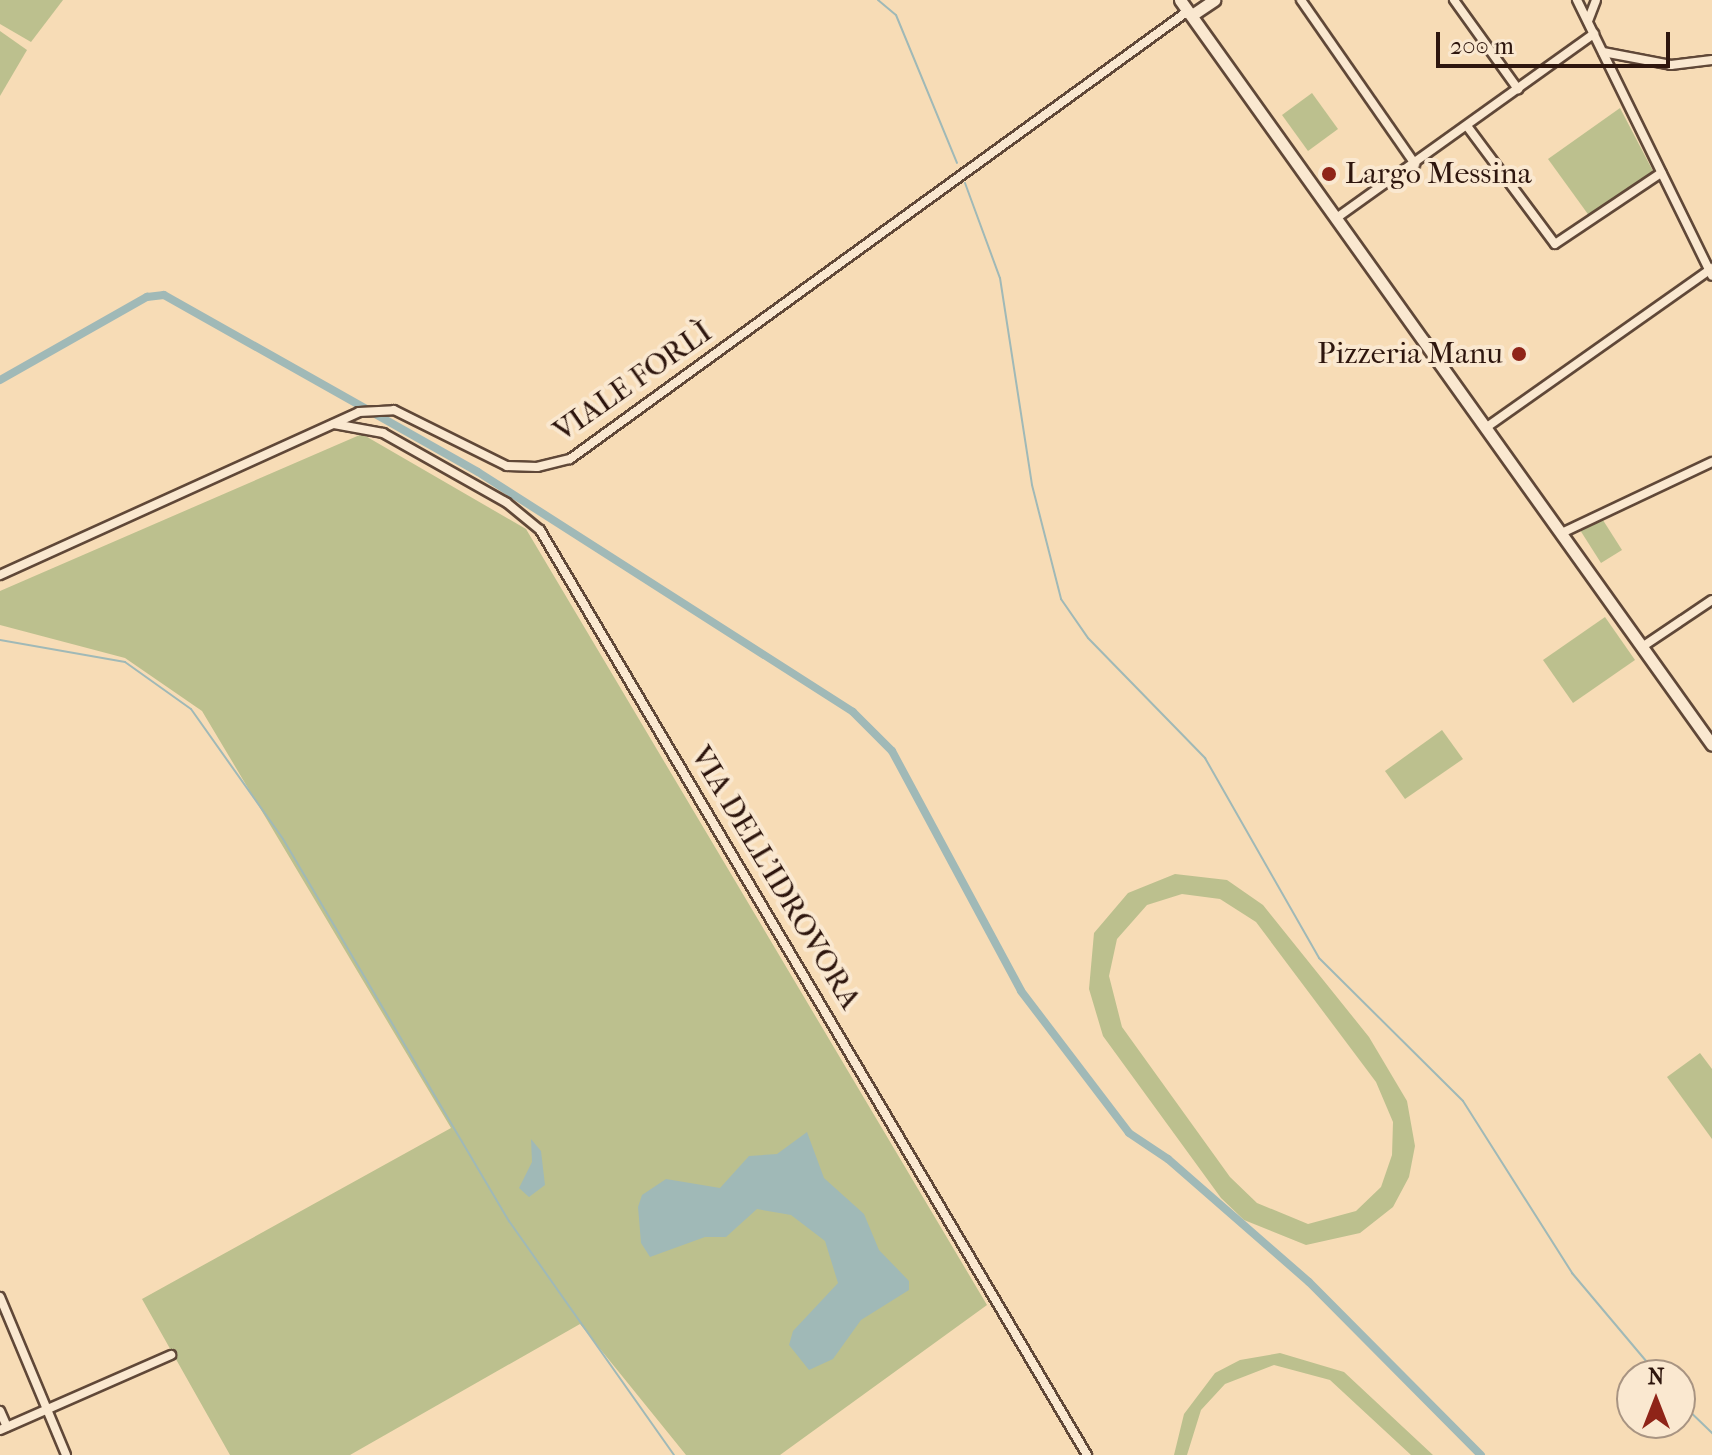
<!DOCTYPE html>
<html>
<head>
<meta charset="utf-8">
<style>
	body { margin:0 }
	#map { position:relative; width:1712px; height:1455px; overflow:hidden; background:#f7dcb6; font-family:"IM FELL French Canon",serif }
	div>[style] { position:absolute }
	.green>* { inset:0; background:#bcc08e }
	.water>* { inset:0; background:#a0b9b7 }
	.stream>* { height:2px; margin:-1px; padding:0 1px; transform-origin:1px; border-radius:1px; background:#a0b9b7 }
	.canal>* { height:8px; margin:-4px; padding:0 4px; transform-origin:4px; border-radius:4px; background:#a0b9b7 }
	.roads { filter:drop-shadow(2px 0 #604838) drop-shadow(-2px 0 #604838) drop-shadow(0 2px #604838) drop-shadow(0 -2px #604838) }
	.street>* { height:8px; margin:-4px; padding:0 4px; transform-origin:4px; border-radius:4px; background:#fae8d0 }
	.secondary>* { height:11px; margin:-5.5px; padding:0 5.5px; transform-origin:5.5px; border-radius:5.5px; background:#fae8d0 }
	.dots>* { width:22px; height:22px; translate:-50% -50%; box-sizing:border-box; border:4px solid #fae8d0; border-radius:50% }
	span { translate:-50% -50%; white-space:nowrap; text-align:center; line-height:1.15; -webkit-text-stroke:8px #fae8d0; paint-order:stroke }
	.poi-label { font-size:30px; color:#2e160e }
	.left { translate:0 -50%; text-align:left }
	.right { translate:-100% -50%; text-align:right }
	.street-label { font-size:30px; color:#2e160e }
	.north { position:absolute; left:1616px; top:1359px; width:80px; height:80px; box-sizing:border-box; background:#fae8d0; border:2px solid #a89482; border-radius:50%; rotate:0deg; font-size:22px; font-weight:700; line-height:32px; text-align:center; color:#2e160e }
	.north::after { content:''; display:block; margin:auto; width:28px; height:36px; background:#8f2418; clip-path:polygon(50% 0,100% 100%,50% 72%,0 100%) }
	.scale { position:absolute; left:1436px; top:32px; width:234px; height:36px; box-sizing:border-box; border:4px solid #2e160e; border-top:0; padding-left:10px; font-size:24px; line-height:28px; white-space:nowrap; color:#2e160e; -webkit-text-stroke:6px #fae8d0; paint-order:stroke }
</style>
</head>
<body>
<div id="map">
	<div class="green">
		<div style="clip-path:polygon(0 0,63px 0,31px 42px,0 24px)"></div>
		<div style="clip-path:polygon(0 31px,27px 50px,0 96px)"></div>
		<div style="clip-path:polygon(1312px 93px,1338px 129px,1308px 151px,1282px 115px)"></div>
		<div style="clip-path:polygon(1620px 108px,1654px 173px,1590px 217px,1548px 159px)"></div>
		<div style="clip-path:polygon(362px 434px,526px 529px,987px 1305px,780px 1455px,686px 1455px,580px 1324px,350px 1455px,230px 1455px,142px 1299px,451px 1128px,202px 711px,125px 658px,0 625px,0 591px)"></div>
		<div style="clip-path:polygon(1601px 517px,1622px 550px,1601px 563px,1580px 530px)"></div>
		<div style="clip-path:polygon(1605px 617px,1635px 660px,1573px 703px,1543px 660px)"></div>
		<div style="clip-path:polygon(1442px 730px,1463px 759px,1405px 799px,1385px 771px)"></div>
		<div style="clip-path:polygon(evenodd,1175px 874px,1227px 880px,1263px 905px,1369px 1037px,1407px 1101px,1415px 1146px,1409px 1177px,1393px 1207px,1360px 1233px,1306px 1245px,1244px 1220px,1221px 1198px,1103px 1036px,1089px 989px,1094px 933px,1128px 893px,1175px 874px,1182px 894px,1220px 899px,1256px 922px,1376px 1082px,1393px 1122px,1392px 1155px,1381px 1187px,1356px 1211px,1308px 1224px,1257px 1203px,1230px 1177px,1122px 1027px,1109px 976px,1117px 939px,1147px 905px,1182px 894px)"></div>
		<div style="clip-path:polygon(1700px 1053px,1712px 1069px,1712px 1139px,1667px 1077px)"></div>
		<div style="clip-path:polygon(1280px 1353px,1344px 1372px,1433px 1455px,1411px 1455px,1330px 1380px,1274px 1365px,1225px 1384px,1201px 1410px,1187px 1455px,1174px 1455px,1184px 1414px,1215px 1373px,1240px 1360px)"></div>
	</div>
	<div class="water">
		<div style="clip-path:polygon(807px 1132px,824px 1178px,864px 1214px,879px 1250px,909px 1281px,909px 1290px,861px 1320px,833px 1359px,809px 1370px,789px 1345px,793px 1331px,838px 1283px,825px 1241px,791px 1215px,757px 1209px,726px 1237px,705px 1237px,650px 1257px,641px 1243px,638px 1207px,642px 1195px,666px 1179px,720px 1188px,749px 1156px,777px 1154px)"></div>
		<div style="clip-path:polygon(531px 1139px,541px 1151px,545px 1185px,529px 1197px,519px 1188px,532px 1162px)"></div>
	</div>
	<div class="stream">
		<div style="left:878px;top:0;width:23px;rotate:40deg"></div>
		<div style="left:896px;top:15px;width:160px;rotate:67.6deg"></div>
		<div style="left:965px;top:183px;width:101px;rotate:69.8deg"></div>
		<div style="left:1000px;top:278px;width:209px;rotate:81.2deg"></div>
		<div style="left:1032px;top:485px;width:118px;rotate:75.7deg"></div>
		<div style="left:1061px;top:599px;width:47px;rotate:55.3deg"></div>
		<div style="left:1088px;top:638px;width:168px;rotate:45.7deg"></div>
		<div style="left:1205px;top:758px;width:230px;rotate:60.3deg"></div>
		<div style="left:1319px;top:958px;width:203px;rotate:44.8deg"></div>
		<div style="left:1463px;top:1101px;width:204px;rotate:57.6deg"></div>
		<div style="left:1572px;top:1273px;width:133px;rotate:49.9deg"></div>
		<div style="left:0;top:640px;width:127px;rotate:10deg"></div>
		<div style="left:125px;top:662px;width:81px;rotate:35.5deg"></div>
		<div style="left:191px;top:709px;width:159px;rotate:54.7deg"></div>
		<div style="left:283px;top:839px;width:444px;rotate:59.4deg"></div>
		<div style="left:509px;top:1221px;width:286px;rotate:54.8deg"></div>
		<div style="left:1680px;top:1402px;width:45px;rotate:44.1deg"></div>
	</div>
	<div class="canal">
		<div style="left:0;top:380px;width:169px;rotate:-29.5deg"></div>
		<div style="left:147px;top:297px;width:17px;rotate:-7deg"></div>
		<div style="left:164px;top:295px;width:360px;rotate:29.4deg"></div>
		<div style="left:478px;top:472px;width:445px;rotate:32.6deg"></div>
		<div style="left:853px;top:712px;width:55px;rotate:45deg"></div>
		<div style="left:892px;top:751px;width:272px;rotate:61.7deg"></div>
		<div style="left:1021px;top:991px;width:178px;rotate:52.7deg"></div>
		<div style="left:1129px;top:1133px;width:47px;rotate:33.7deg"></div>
		<div style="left:1168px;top:1159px;width:187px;rotate:41.1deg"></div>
		<div style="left:1309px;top:1282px;width:244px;rotate:45.2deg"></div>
	</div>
	<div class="roads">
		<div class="street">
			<div style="left:1301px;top:0;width:200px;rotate:55.2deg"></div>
			<div style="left:1454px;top:0;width:110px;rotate:54.3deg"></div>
			<div style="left:1577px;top:0;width:307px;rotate:63.9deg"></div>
			<div style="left:1588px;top:21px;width:22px;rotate:-69deg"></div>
			<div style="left:1603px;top:52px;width:69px;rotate:10.8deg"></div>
			<div style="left:1671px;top:65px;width:41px;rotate:-7deg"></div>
			<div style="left:1467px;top:126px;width:147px;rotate:53.3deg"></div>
			<div style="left:1555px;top:244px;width:128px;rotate:-33.8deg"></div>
			<div style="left:1338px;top:217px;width:315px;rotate:-35.6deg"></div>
			<div style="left:334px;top:424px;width:50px;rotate:10.4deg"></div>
			<div style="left:383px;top:433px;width:142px;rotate:29.4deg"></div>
			<div style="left:507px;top:503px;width:43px;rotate:39.3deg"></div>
			<div style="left:540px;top:530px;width:1075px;rotate:59.4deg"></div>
			<div style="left:1487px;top:427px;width:276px;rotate:-35.2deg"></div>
			<div style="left:1564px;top:532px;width:164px;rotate:-25.3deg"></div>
			<div style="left:0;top:575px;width:394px;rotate:-24.4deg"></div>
			<div style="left:359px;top:412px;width:35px;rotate:-3deg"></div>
			<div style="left:394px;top:410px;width:126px;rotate:26.4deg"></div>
			<div style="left:507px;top:466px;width:30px;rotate:2deg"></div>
			<div style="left:537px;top:467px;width:34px;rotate:-14deg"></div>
			<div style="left:570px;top:459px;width:763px;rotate:-35.94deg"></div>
			<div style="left:1642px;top:647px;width:84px;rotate:-33.9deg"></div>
			<div style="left:0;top:1297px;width:171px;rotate:67.3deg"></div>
			<div style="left:0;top:1411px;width:17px;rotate:66deg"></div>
			<div style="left:0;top:1430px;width:187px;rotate:-23.7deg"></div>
		</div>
		<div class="secondary">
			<div style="left:1180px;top:0;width:915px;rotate:54.47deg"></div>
			<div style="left:1192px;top:15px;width:27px;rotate:-34deg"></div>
		</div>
	</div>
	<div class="dots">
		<div style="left:1329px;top:174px;background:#8f2418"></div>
		<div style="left:1519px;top:354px;background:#8f2418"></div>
	</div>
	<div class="poi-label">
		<span class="left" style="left:1345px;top:174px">Largo Messina</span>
		<span class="right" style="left:1503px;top:354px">Pizzeria Manu</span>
	</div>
	<div class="street-label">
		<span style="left:633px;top:382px;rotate:-35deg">VIALE FORLÌ</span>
		<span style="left:775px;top:878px;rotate:59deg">VIA DELL'IDROVORA</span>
	</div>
	<div class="north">N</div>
	<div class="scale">200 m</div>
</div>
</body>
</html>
